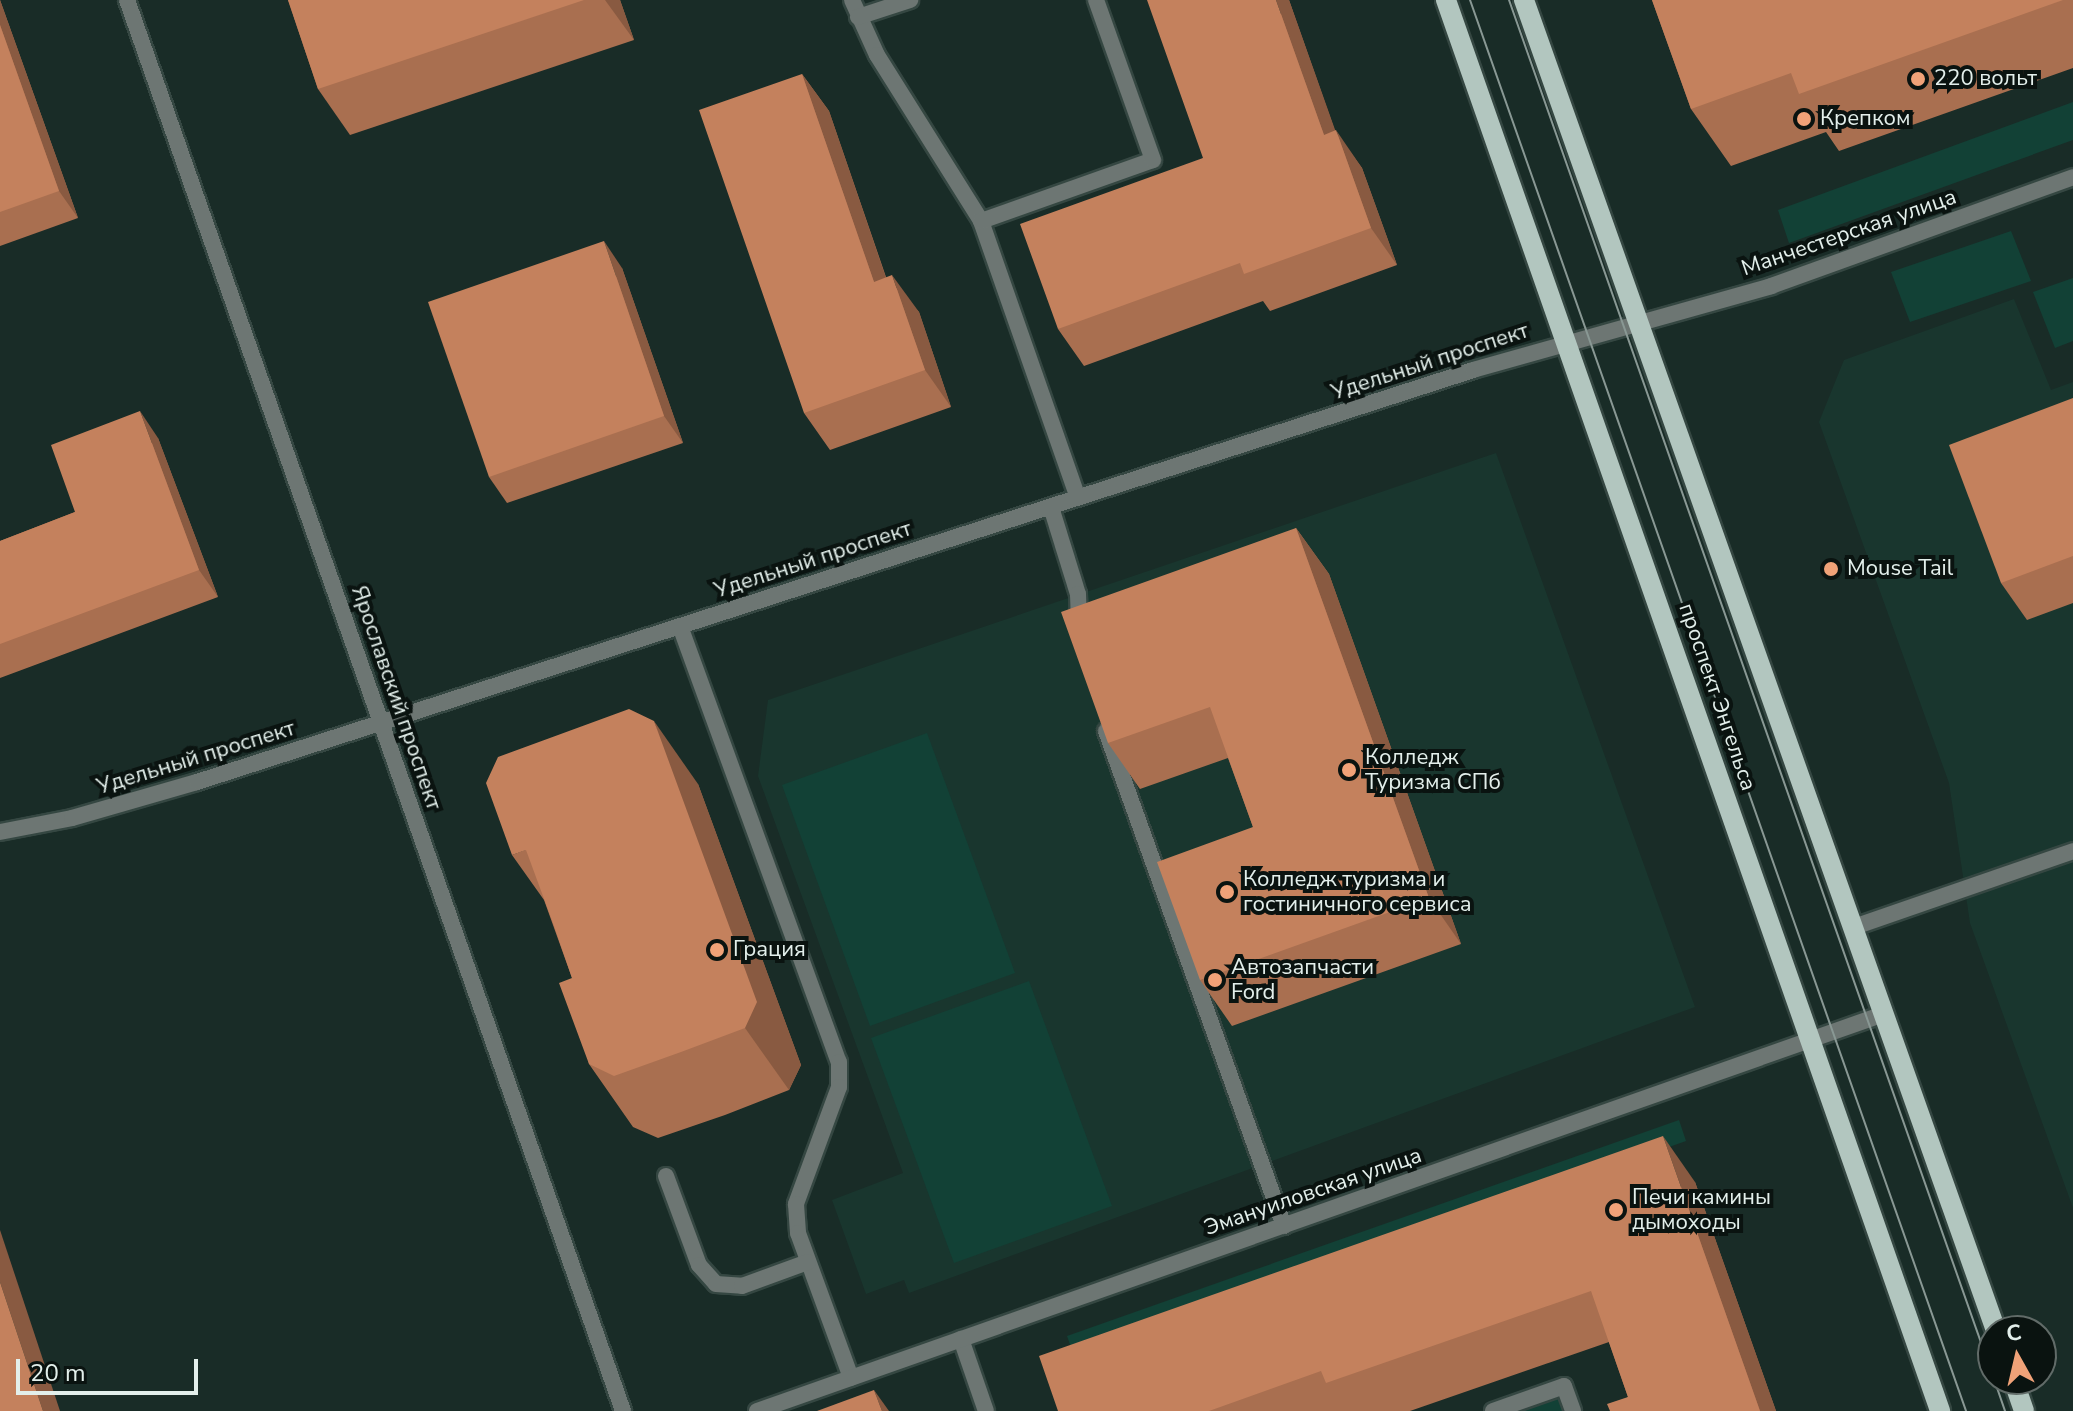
<!DOCTYPE html>
<html>
<head>
<meta charset="utf-8">
<style>
	body { margin:0 }
	#map { position:relative; width:2073px; height:1411px; overflow:hidden; background:#192c27; font-family:"Nunito Sans",sans-serif }
	div>[style] { position:absolute }
	.built>* { inset:0; background:#19362e }
	.green>* { inset:0; background:#124136 }
	.roads { filter:drop-shadow(2px 0 #354742) drop-shadow(-2px 0 #354742) drop-shadow(0 2px #354742) drop-shadow(0 -2px #354742) }
	.lane>* { height:16px; margin:-8px; padding:0 8px; transform-origin:8px; border-radius:8px; background:#6d7673 }
	.street>* { height:16px; margin:-8px; padding:0 8px; transform-origin:8px; border-radius:8px; background:#6d7673 }
	.primary>* { height:20px; margin:-10px; padding:0 10px; transform-origin:10px; border-radius:10px; background:#b2c6bf }
	.tram>* { height:2px; margin:-1px; padding:0 1px; transform-origin:1px; border-radius:1px; background:#899894 }
	.wall>* { inset:0; background:#a96f50 }
	.shaded-wall>* { inset:0; background:#895a41 }
	.building>* { inset:0; background:#c4815d }
	.dots>* { width:22px; height:22px; translate:-50% -50%; box-sizing:border-box; border:4px solid #0a1310; border-radius:50% }
	span { translate:-50% -50%; white-space:nowrap; text-align:center; line-height:1.15; -webkit-text-stroke:8px #0a1310; paint-order:stroke }
	.poi-label { font-size:22px; color:#e3efeb }
	.left { translate:0 -50%; text-align:left }
	.street-label { font-size:22px; color:#e3efeb }
	.north { position:absolute; left:1977px; top:1315px; width:80px; height:80px; box-sizing:border-box; background:#0a1310; border:2px solid #616b68; border-radius:50%; rotate:352deg; font-size:22px; font-weight:700; line-height:32px; text-align:center; color:#e3efeb }
	.north::after { content:''; display:block; margin:auto; width:28px; height:36px; background:#f0a278; clip-path:polygon(50% 0,100% 100%,50% 72%,0 100%) }
	.scale { position:absolute; left:16px; top:1359px; width:182px; height:36px; box-sizing:border-box; border:4px solid #e3efeb; border-top:0; padding-left:10px; font-size:24px; line-height:28px; white-space:nowrap; color:#e3efeb; -webkit-text-stroke:6px #0a1310; paint-order:stroke }
</style>
</head>
<body>
<div id="map">
	<div class="built">
		<div style="clip-path:polygon(2014px 299px,2051px 390px,2073px 382px,2073px 1208px,1970px 923px,1949px 783px,1819px 422px,1844px 360px)"></div>
		<div style="clip-path:polygon(1496px 453px,1695px 1007px,909px 1293px,904px 1280px,866px 1294px,832px 1200px,903px 1173px,758px 776px,768px 700px)"></div>
	</div>
	<div class="green">
		<div style="clip-path:polygon(2073px 102px,2073px 140px,1789px 243px,1778px 210px)"></div>
		<div style="clip-path:polygon(2011px 231px,2031px 281px,1910px 322px,1891px 272px)"></div>
		<div style="clip-path:polygon(2073px 278px,2073px 341px,2055px 348px,2033px 292px)"></div>
		<div style="clip-path:polygon(927px 733px,1015px 973px,870px 1026px,782px 785px)"></div>
		<div style="clip-path:polygon(1029px 981px,1112px 1206px,954px 1263px,871px 1038px)"></div>
		<div style="clip-path:polygon(1679px 1120px,1686px 1141px,1074px 1356px,1067px 1336px)"></div>
		<div style="clip-path:polygon(1564px 1386px,1573px 1411px,1493px 1411px)"></div>
	</div>
	<div class="roads">
		<div class="lane">
			<div style="left:852px;top:0;width:60px;rotate:65.6deg"></div>
			<div style="left:877px;top:55px;width:196px;rotate:57.9deg"></div>
			<div style="left:981px;top:221px;width:293px;rotate:70.7deg"></div>
			<div style="left:858px;top:17px;width:55px;rotate:-18.1deg"></div>
			<div style="left:981px;top:221px;width:182px;rotate:-19.5deg"></div>
			<div style="left:1153px;top:160px;width:170px;rotate:-109.6deg"></div>
			<div style="left:1051px;top:507px;width:91px;rotate:72.8deg"></div>
			<div style="left:1078px;top:594px;width:34px;rotate:88deg"></div>
			<div style="left:680px;top:626px;width:464px;rotate:70deg"></div>
			<div style="left:839px;top:1062px;width:25px;rotate:90deg"></div>
			<div style="left:839px;top:1087px;width:125px;rotate:110.2deg"></div>
			<div style="left:796px;top:1204px;width:29px;rotate:86deg"></div>
			<div style="left:798px;top:1233px;width:154px;rotate:69.9deg"></div>
			<div style="left:1106px;top:731px;width:526px;rotate:70.22deg"></div>
			<div style="left:1854px;top:927px;width:232px;rotate:-19.1deg"></div>
			<div style="left:666px;top:1176px;width:95px;rotate:69.7deg"></div>
			<div style="left:699px;top:1265px;width:25px;rotate:48deg"></div>
			<div style="left:716px;top:1284px;width:26px;rotate:4deg"></div>
			<div style="left:742px;top:1286px;width:70px;rotate:-20deg"></div>
			<div style="left:961px;top:1339px;width:76px;rotate:70.9deg"></div>
			<div style="left:1493px;top:1411px;width:75px;rotate:-19.4deg"></div>
			<div style="left:1564px;top:1386px;width:27px;rotate:70deg"></div>
		</div>
		<div class="street">
			<div style="left:127px;top:0;width:1496px;rotate:70.63deg"></div>
			<div style="left:0;top:832px;width:73px;rotate:-11deg"></div>
			<div style="left:72px;top:818px;width:130px;rotate:-16.1deg"></div>
			<div style="left:197px;top:782px;width:1341px;rotate:-17.89deg"></div>
			<div style="left:1473px;top:370px;width:310px;rotate:-15.7deg"></div>
			<div style="left:1771px;top:286px;width:321px;rotate:-19.8deg"></div>
			<div style="left:757px;top:1411px;width:1195px;rotate:-19.41deg"></div>
		</div>
		<div class="primary">
			<div style="left:1446px;top:0;width:1495px;rotate:70.7deg"></div>
			<div style="left:1524px;top:0;width:1412px;rotate:70.47deg"></div>
			<div style="left:2013px;top:1379px;width:34px;rotate:71deg"></div>
		</div>
	</div>
	<div class="tram">
		<div style="left:1470px;top:0;width:1496px;rotate:70.63deg"></div>
		<div style="left:1509px;top:0;width:1460px;rotate:70.63deg"></div>
		<div style="left:1994px;top:1379px;width:34px;rotate:71deg"></div>
	</div>
	<div class="wall">
		<div style="clip-path:polygon(0 0,78px 218px,0 246px)"></div>
		<div style="clip-path:polygon(288px 0,620px 0,634px 40px,350px 135px,318px 89px)"></div>
		<div style="clip-path:polygon(1289px 0,1335px 131px,1362px 168px,1397px 265px,1270px 311px,1263px 301px,1084px 366px,1058px 329px,1203px 158px)"></div>
		<div style="clip-path:polygon(1652px 0,2073px 0,2073px 68px,1839px 151px,1826px 132px,1731px 166px,1691px 109px)"></div>
		<div style="clip-path:polygon(802px 74px,829px 111px,886px 277px,919px 312px,951px 407px,830px 450px,804px 413px)"></div>
		<div style="clip-path:polygon(622px 268px,683px 443px,507px 503px,489px 477px)"></div>
		<div style="clip-path:polygon(2073px 398px,2073px 603px,2027px 620px,2001px 583px)"></div>
		<div style="clip-path:polygon(158px 438px,218px 597px,0 678px,0 541px,75px 512px)"></div>
		<div style="clip-path:polygon(1296px 528px,1329px 574px,1461px 944px,1232px 1026px,1200px 980px,1253px 827px,1228px 758px,1140px 789px,1108px 743px)"></div>
		<div style="clip-path:polygon(698px 784px,801px 1065px,789px 1090px,725px 1115px,658px 1138px,633px 1127px,589px 1064px,572px 978px,544px 900px,512px 855px)"></div>
		<div style="clip-path:polygon(1695px 1182px,1776px 1411px,1610px 1411px,1628px 1397px,1609px 1342px,1410px 1411px,1058px 1411px)"></div>
	</div>
	<div class="shaded-wall">
		<div style="clip-path:polygon(0 0,78px 218px,59px 191px,0 25px)"></div>
		<div style="clip-path:polygon(605px 0,620px 0,634px 40px)"></div>
		<div style="clip-path:polygon(1276px 0,1289px 0,1350px 172px,1324px 135px)"></div>
		<div style="clip-path:polygon(802px 74px,829px 111px,900px 319px,874px 282px)"></div>
		<div style="clip-path:polygon(1336px 130px,1362px 168px,1397px 265px,1371px 228px)"></div>
		<div style="clip-path:polygon(604px 241px,622px 268px,683px 443px,664px 416px)"></div>
		<div style="clip-path:polygon(892px 275px,919px 312px,951px 407px,925px 370px)"></div>
		<div style="clip-path:polygon(140px 411px,158px 438px,218px 597px,199px 570px)"></div>
		<div style="clip-path:polygon(1296px 528px,1329px 574px,1461px 944px,1429px 898px)"></div>
		<div style="clip-path:polygon(654px 721px,698px 784px,801px 1065px,789px 1090px,745px 1028px)"></div>
		<div style="clip-path:polygon(1663px 1136px,1695px 1182px,1776px 1411px,1760px 1411px)"></div>
		<div style="clip-path:polygon(0 1230px,60px 1411px,43px 1411px,0 1282px)"></div>
		<div style="clip-path:polygon(874px 1390px,889px 1411px,882px 1411px)"></div>
	</div>
	<div class="building">
		<div style="clip-path:polygon(288px 0,584px 0,318px 89px)"></div>
		<div style="clip-path:polygon(1147px 0,1276px 0,1324px 135px,1336px 130px,1371px 228px,1244px 274px,1240px 263px,1058px 329px,1020px 224px,1203px 158px)"></div>
		<div style="clip-path:polygon(1652px 0,2063px 0,1799px 94px,1791px 73px,1691px 109px)"></div>
		<div style="clip-path:polygon(0 25px,59px 191px,0 212px)"></div>
		<div style="clip-path:polygon(802px 74px,874px 282px,892px 275px,925px 370px,804px 413px,699px 110px)"></div>
		<div style="clip-path:polygon(604px 241px,664px 416px,489px 477px,428px 302px)"></div>
		<div style="clip-path:polygon(2073px 398px,2073px 556px,2001px 583px,1949px 445px)"></div>
		<div style="clip-path:polygon(140px 411px,199px 570px,0 644px,0 541px,75px 512px,51px 445px)"></div>
		<div style="clip-path:polygon(1296px 528px,1429px 898px,1200px 980px,1157px 862px,1253px 827px,1210px 707px,1108px 743px,1061px 612px)"></div>
		<div style="clip-path:polygon(629px 709px,654px 721px,757px 1002px,745px 1028px,681px 1052px,614px 1076px,589px 1064px,559px 983px,572px 978px,554px 926px,526px 850px,512px 855px,486px 783px,498px 757px)"></div>
		<div style="clip-path:polygon(1663px 1136px,1760px 1411px,1610px 1411px,1607px 1404px,1628px 1397px,1591px 1291px,1326px 1383px,1321px 1371px,1209px 1411px,1058px 1411px,1039px 1356px)"></div>
		<div style="clip-path:polygon(0 1282px,43px 1411px,0 1411px)"></div>
		<div style="clip-path:polygon(874px 1390px,882px 1411px,817px 1411px)"></div>
	</div>
	<div class="dots">
		<div style="left:1918px;top:79px;background:#f0a278"></div>
		<div style="left:1804px;top:119px;background:#f0a278"></div>
		<div style="left:1831px;top:569px;background:#f0a278"></div>
		<div style="left:1349px;top:770px;background:#f0a278"></div>
		<div style="left:1227px;top:892px;background:#f0a278"></div>
		<div style="left:717px;top:950px;background:#f0a278"></div>
		<div style="left:1215px;top:980px;background:#f0a278"></div>
		<div style="left:1616px;top:1210px;background:#f0a278"></div>
	</div>
	<div class="poi-label">
		<span class="left" style="left:1934px;top:79px">220 вольт</span>
		<span class="left" style="left:1820px;top:119px">Крепком</span>
		<span class="left" style="left:1847px;top:569px">Mouse Tail</span>
		<span class="left" style="left:1365px;top:770px">Колледж<br>Туризма СПб</span>
		<span class="left" style="left:1243px;top:892px">Колледж туризма и<br>гостиничного сервиса</span>
		<span class="left" style="left:733px;top:950px">Грация</span>
		<span class="left" style="left:1231px;top:980px">Автозапчасти<br>Ford</span>
		<span class="left" style="left:1632px;top:1210px">Печи камины<br>дымоходы</span>
	</div>
	<div class="street-label">
		<span style="left:1849px;top:233px;rotate:-19deg">Манчестерская улица</span>
		<span style="left:1430px;top:362px;rotate:-18deg">Удельный проспект</span>
		<span style="left:813px;top:560px;rotate:-18deg">Удельный проспект</span>
		<span style="left:1717px;top:697px;rotate:71deg">проспект Энгельса</span>
		<span style="left:396px;top:698px;rotate:71deg">Ярославский проспект</span>
		<span style="left:196px;top:758px;rotate:-17deg">Удельный проспект</span>
		<span style="left:1313px;top:1192px;rotate:-19deg">Эмануиловская улица</span>
	</div>
	<div class="north">С</div>
	<div class="scale">20 m</div>
</div>
</body>
</html>
